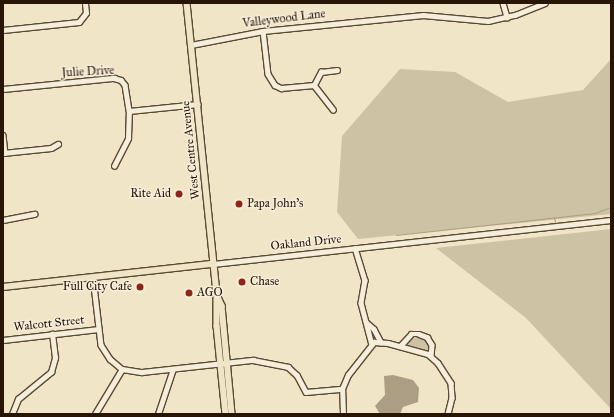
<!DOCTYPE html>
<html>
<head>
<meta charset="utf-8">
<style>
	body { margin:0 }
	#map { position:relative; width:614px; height:417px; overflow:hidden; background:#f0e5c6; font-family:"IM FELL Great Primer",serif }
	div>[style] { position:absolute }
	.green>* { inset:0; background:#cec2a5 }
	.water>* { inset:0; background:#ac9e84 }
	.stream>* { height:1px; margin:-0.5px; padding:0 0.5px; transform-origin:0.5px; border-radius:0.5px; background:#ac9e84 }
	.roads { filter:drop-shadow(1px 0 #5b4935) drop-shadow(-1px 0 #5b4935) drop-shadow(0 1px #5b4935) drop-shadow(0 -1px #5b4935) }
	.minor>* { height:4.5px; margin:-2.25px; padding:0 2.25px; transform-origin:2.25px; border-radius:2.25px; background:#f5eeda }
	.major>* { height:5.5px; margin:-2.75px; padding:0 2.75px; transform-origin:2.75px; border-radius:2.75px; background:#f0e5c6 }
	.dots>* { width:11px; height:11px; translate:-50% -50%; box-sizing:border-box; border:2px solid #f5eeda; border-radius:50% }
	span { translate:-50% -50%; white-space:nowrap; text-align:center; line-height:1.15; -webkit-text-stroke:3px #f5eeda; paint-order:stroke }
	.street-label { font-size:12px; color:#291505 }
	.poi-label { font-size:12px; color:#291505 }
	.right { translate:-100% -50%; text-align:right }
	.left { translate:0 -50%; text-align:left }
	.frame { position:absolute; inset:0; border:4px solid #291505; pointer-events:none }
</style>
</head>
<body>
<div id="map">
	<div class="green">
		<div style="clip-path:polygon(611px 59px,611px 214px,358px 239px,337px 212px,342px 136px,400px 69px,455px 72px,508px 102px,583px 90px)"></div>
		<div style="clip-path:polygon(611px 229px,611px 409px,526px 318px,436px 248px)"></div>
		<div style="clip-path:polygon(415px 335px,425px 337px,430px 344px,430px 352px,404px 344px,409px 337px,411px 340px,415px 338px)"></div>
	</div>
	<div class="water">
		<div style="clip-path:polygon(393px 375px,413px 380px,419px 388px,418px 402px,403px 407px,400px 414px,380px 414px,375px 406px,385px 395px,384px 376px)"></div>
	</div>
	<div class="stream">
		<div style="left:554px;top:217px;width:5px;rotate:79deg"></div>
		<div style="left:396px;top:235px;width:200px;rotate:-6.3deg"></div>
		<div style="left:595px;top:213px;width:17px;rotate:-21deg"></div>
	</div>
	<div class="roads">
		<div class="minor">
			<div style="left:503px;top:3px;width:15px;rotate:74deg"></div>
			<div style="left:3px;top:30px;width:76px;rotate:-6deg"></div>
			<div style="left:79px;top:22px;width:11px;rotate:-52deg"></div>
			<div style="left:86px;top:13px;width:10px;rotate:-96deg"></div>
			<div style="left:263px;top:31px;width:43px;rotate:83.4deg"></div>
			<div style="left:268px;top:74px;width:13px;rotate:58deg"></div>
			<div style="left:275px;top:85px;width:7px;rotate:27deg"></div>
			<div style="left:281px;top:88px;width:33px;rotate:-5deg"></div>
			<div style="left:191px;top:45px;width:73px;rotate:-11deg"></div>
			<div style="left:263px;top:31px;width:161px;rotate:-5.7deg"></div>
			<div style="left:423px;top:15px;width:65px;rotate:5.3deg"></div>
			<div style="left:488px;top:21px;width:28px;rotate:-13deg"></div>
			<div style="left:515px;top:15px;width:32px;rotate:-22deg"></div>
			<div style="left:314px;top:85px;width:15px;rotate:-62deg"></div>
			<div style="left:321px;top:72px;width:16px;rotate:-7deg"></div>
			<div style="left:314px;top:85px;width:31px;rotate:52deg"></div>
			<div style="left:3px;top:89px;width:112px;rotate:-5.7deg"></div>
			<div style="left:114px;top:78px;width:7px;rotate:16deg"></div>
			<div style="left:121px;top:80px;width:6px;rotate:51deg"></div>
			<div style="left:125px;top:85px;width:26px;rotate:81deg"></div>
			<div style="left:129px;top:111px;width:69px;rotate:-5.8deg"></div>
			<div style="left:3px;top:135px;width:18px;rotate:84deg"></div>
			<div style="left:3px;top:153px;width:48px;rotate:-5.9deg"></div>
			<div style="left:51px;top:148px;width:8px;rotate:-30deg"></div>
			<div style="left:114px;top:166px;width:31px;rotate:-63deg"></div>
			<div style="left:128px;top:138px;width:27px;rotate:-88deg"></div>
			<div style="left:3px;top:220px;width:32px;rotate:-11deg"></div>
			<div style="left:355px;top:248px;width:34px;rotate:73deg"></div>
			<div style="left:365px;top:280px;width:23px;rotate:100deg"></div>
			<div style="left:361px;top:303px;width:43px;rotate:75.3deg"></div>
			<div style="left:213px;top:264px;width:400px;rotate:-6.3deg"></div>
			<div style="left:93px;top:277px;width:68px;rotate:83.3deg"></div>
			<div style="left:101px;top:345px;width:17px;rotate:57deg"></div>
			<div style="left:110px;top:359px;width:16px;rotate:40deg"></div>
			<div style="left:122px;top:369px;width:20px;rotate:9deg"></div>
			<div style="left:142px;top:372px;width:112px;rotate:-6.2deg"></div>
			<div style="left:253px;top:360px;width:36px;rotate:11deg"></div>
			<div style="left:288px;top:367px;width:12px;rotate:42deg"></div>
			<div style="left:297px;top:375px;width:19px;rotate:62deg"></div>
			<div style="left:306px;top:392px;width:36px;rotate:-5deg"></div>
			<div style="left:367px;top:323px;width:9px;rotate:41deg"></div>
			<div style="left:374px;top:329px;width:15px;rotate:62deg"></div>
			<div style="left:3px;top:340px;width:96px;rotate:-6.6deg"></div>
			<div style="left:400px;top:346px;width:16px;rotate:-47deg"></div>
			<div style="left:411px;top:334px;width:8px"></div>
			<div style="left:419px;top:334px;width:9px;rotate:21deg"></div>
			<div style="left:427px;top:337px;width:9px;rotate:58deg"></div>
			<div style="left:432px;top:345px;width:11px;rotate:95deg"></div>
			<div style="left:12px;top:414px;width:16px;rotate:-68deg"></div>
			<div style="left:18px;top:399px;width:43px;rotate:-39.3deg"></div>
			<div style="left:51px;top:372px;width:15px;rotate:-74deg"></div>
			<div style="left:55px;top:358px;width:24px;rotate:-97deg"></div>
			<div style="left:95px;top:414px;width:52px;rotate:-59deg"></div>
			<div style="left:158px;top:414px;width:47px;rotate:-71.6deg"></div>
			<div style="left:343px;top:414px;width:25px;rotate:-92deg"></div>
			<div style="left:342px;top:389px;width:15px;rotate:-67deg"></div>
			<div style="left:348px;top:375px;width:42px;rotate:-51.8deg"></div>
			<div style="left:374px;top:342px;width:14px;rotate:4deg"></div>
			<div style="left:388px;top:343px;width:41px;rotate:15.4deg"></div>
			<div style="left:428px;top:354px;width:13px;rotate:42deg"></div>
			<div style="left:438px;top:363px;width:24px;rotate:57deg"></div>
			<div style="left:451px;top:383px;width:15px;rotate:86deg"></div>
			<div style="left:452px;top:398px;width:16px;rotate:104deg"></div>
		</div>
		<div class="major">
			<div style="left:187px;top:3px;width:294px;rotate:84.1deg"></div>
			<div style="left:217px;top:295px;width:31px;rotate:90deg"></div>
			<div style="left:217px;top:326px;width:88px;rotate:84.2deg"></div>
			<div style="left:3px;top:287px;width:211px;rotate:-6.3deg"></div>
			<div style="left:218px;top:297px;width:10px;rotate:66deg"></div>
			<div style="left:222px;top:306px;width:108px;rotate:84.7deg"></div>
		</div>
	</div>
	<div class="dots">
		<div style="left:179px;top:194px;background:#8f2418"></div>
		<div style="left:239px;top:204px;background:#8f2418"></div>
		<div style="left:242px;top:282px;background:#8f2418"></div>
		<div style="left:140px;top:287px;background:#8f2418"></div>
		<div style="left:189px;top:293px;background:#8f2418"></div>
	</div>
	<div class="street-label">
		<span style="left:284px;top:19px;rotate:-7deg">Valleywood Lane</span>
		<span style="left:88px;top:72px;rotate:-3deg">Julie Drive</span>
		<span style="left:191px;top:150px;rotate:-96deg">West Centre Avenue</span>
		<span style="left:306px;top:243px;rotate:-6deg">Oakland Drive</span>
		<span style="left:49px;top:324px;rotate:-6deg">Walcott Street</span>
	</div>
	<div class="poi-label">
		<span class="right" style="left:171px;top:194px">Rite Aid</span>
		<span class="left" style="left:247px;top:204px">Papa John's</span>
		<span class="left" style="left:250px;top:282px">Chase</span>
		<span class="right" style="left:132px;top:287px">Full City Cafe</span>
		<span class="left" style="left:197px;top:293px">AGO</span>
	</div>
	<div class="frame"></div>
</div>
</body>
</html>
